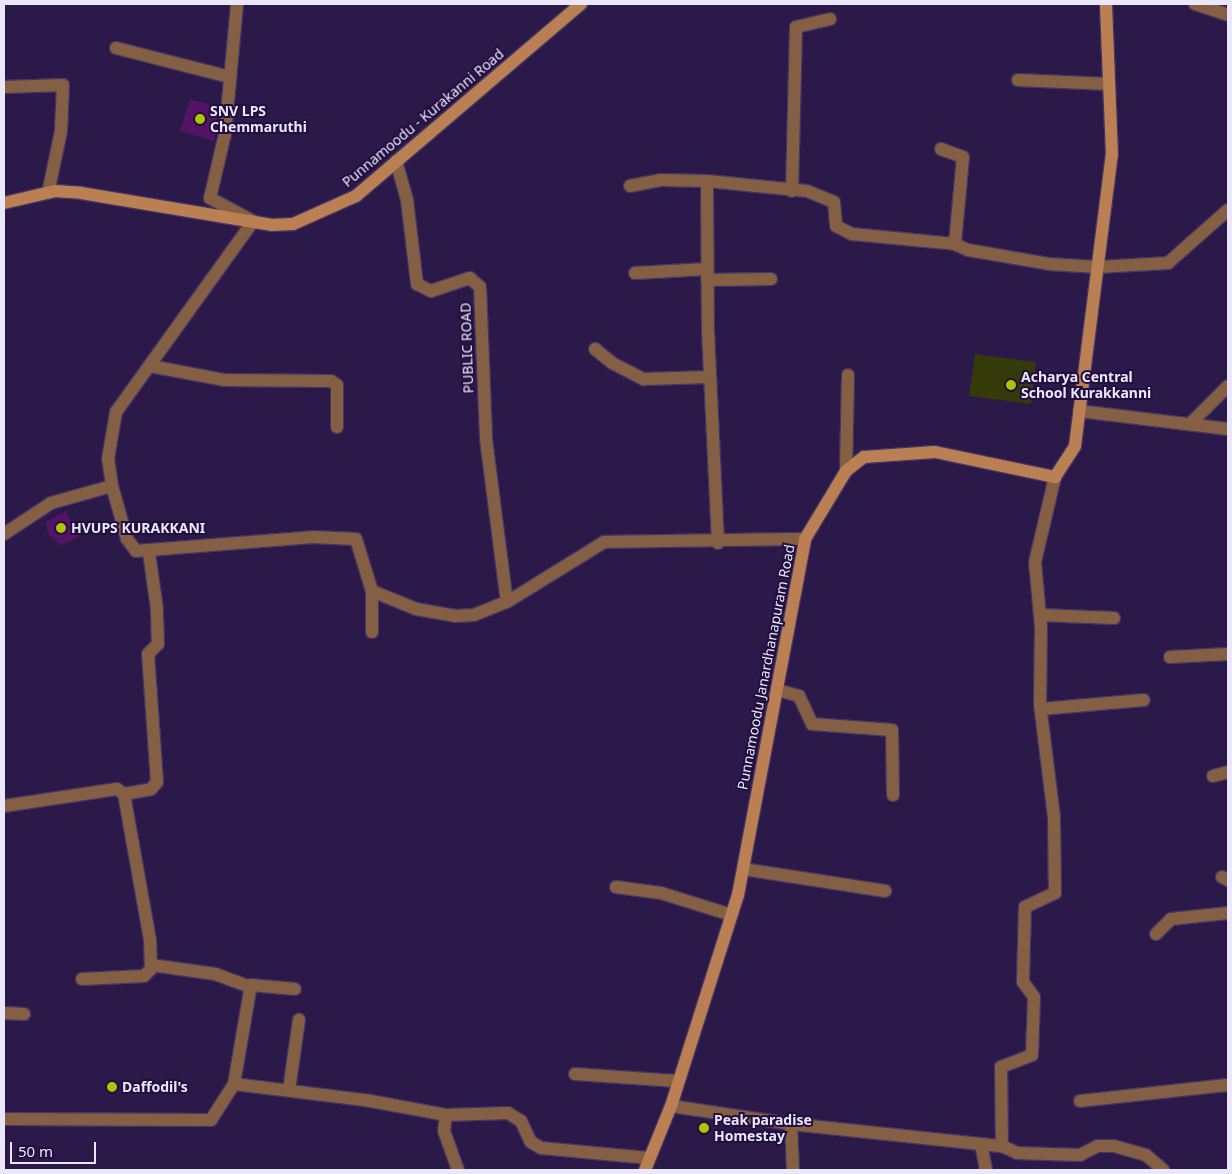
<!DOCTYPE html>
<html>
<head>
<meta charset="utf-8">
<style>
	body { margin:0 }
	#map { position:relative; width:1232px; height:1174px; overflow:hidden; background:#2b194a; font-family:"Noto Sans",sans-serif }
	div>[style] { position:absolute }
	.green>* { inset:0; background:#343b08 }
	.building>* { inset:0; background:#531465 }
	.roads { filter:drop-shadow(1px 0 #463663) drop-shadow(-1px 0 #463663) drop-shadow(0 1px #463663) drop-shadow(0 -1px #463663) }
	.street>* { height:12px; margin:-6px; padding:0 6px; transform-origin:6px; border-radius:6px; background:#845f44 }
	.secondary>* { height:12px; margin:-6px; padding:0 6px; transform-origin:6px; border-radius:6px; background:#ba7f52 }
	.dots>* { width:14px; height:14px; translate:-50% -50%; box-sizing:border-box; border:2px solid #220e3f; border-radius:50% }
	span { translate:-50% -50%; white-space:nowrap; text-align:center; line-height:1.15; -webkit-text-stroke:4px #220e3f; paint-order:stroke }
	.poi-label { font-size:14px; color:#ebe7fa; font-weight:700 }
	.left { translate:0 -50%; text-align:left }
	.street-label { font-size:14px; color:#ebe7fa }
	.frame { position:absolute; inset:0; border:5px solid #ebe7fa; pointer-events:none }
	.scale { position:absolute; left:10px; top:1142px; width:86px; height:22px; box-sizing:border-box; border:2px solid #ebe7fa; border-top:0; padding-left:6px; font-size:15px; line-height:18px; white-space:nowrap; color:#ebe7fa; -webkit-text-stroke:4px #220e3f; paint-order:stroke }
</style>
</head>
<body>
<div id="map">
	<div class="green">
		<div style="clip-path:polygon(975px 354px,1036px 362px,1031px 404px,969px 396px)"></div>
	</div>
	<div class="building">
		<div style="clip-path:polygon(190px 99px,219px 107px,214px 141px,180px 131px)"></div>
		<div style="clip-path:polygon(66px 511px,79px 537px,61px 545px,48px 534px,46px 522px)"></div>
	</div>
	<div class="roads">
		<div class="street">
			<div style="left:1195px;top:4px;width:35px;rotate:18deg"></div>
			<div style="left:116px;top:48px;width:118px;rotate:14.3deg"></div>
			<div style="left:1018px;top:80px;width:91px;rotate:2.5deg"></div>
			<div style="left:4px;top:87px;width:59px;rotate:-1.9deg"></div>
			<div style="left:63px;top:85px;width:46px;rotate:92.5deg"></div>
			<div style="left:61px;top:131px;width:63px;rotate:101.8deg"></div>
			<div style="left:941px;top:149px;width:23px;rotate:20deg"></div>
			<div style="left:963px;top:157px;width:87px;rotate:95.3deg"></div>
			<div style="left:396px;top:161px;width:41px;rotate:74.2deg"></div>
			<div style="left:407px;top:200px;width:85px;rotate:83.2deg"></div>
			<div style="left:417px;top:284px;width:16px;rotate:27deg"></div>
			<div style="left:431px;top:291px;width:41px;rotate:-18.4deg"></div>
			<div style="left:470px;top:278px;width:13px;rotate:42deg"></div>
			<div style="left:480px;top:287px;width:152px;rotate:87.7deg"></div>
			<div style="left:486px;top:439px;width:164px;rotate:82.7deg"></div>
			<div style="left:630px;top:186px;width:32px;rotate:-11deg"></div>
			<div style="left:661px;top:180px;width:46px;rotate:1.2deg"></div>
			<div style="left:792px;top:191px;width:164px;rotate:-88.6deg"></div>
			<div style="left:796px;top:27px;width:35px;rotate:-13deg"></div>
			<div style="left:635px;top:273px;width:72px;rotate:-3.2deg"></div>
			<div style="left:707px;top:280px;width:64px;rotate:-0.9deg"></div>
			<div style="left:595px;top:349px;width:22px;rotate:39deg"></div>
			<div style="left:612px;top:363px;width:36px;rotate:27deg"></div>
			<div style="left:644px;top:379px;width:66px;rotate:-1.7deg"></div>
			<div style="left:150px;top:366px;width:75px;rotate:10.7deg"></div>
			<div style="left:224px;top:380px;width:107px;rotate:0.5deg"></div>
			<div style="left:331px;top:381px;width:7px;rotate:34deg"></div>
			<div style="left:337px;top:385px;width:42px;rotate:90deg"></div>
			<div style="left:1079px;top:411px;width:150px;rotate:6.9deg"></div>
			<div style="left:1191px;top:423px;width:52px;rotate:-45deg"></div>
			<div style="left:846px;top:471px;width:96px;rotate:-88.8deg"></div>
			<div style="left:112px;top:486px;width:55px;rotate:74.2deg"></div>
			<div style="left:127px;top:539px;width:15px;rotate:53deg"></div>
			<div style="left:136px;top:551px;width:177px;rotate:-4.5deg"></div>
			<div style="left:312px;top:537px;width:44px;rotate:2.6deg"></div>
			<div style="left:356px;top:539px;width:54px;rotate:72.9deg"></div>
			<div style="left:372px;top:591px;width:48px;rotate:22.2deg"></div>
			<div style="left:416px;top:609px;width:40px;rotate:10deg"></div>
			<div style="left:455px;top:616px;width:19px;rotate:-3deg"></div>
			<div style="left:474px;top:615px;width:35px;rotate:-22deg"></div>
			<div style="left:507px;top:602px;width:114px;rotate:-31.7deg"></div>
			<div style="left:604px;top:542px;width:201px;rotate:-0.9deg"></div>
			<div style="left:4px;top:534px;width:56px;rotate:-33.4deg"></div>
			<div style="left:51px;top:503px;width:63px;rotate:-15.6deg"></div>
			<div style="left:112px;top:486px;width:27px;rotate:-98deg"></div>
			<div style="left:108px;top:459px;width:48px;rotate:-80.3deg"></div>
			<div style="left:116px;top:412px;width:235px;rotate:-54.3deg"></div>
			<div style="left:253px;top:221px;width:49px;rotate:-151.9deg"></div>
			<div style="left:210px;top:198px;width:66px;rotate:-76.8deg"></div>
			<div style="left:225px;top:134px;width:131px;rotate:-84.7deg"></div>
			<div style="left:718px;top:543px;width:211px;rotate:-92.7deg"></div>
			<div style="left:708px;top:332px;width:151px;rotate:-90.4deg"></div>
			<div style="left:707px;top:181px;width:100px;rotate:5.7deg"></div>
			<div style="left:807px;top:191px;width:29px;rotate:22deg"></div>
			<div style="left:834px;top:202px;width:24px;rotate:85deg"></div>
			<div style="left:836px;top:226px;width:18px;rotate:27deg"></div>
			<div style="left:852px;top:234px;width:103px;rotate:5.5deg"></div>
			<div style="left:955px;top:244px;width:14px;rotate:25deg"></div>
			<div style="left:968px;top:250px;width:82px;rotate:9.8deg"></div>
			<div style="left:1049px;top:264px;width:49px;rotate:3.5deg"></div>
			<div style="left:1098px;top:267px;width:70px;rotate:-3.3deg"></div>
			<div style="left:1168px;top:263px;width:80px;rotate:-41.5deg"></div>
			<div style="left:1040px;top:615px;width:74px;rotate:2.3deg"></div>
			<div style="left:372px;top:632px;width:41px;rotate:-90deg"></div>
			<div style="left:1170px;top:657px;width:58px;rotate:-3deg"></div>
			<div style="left:777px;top:690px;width:23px;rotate:15deg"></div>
			<div style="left:799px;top:696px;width:31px;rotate:65deg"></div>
			<div style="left:812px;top:724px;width:80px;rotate:4.3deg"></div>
			<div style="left:892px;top:730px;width:65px;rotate:89.1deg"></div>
			<div style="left:1041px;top:709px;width:103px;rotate:-5deg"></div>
			<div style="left:1213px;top:776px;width:16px;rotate:-15deg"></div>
			<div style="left:124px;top:794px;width:27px;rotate:-10deg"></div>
			<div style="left:151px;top:789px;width:9px;rotate:-49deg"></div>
			<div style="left:157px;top:782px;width:128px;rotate:-94deg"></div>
			<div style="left:148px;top:654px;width:14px;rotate:-45deg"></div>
			<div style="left:158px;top:644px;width:35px;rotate:-92deg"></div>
			<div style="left:157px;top:609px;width:57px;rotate:-98.1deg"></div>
			<div style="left:4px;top:806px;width:114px;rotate:-8.6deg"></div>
			<div style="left:117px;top:789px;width:9px;rotate:36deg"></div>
			<div style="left:124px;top:794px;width:148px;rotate:79.9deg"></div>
			<div style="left:150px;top:940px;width:29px;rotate:88deg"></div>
			<div style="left:151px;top:969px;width:10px;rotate:135deg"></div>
			<div style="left:144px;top:976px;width:62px;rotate:177.2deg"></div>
			<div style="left:743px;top:869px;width:144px;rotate:8.8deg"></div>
			<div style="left:1222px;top:877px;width:7px;rotate:27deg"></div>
			<div style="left:616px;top:887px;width:45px;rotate:7.6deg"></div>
			<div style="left:661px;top:893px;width:73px;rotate:17.4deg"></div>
			<div style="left:1156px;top:934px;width:21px;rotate:-45deg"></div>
			<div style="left:1171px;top:919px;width:57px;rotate:-6deg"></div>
			<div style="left:151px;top:965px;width:65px;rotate:8deg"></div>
			<div style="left:215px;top:974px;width:37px;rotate:20deg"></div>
			<div style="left:4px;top:1013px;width:20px;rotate:3deg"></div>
			<div style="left:575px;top:1074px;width:102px;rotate:3.9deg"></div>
			<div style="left:234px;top:1084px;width:100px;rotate:-80.3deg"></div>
			<div style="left:251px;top:985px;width:44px;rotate:5.2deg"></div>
			<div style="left:289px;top:1090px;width:71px;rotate:-81.9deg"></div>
			<div style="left:1080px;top:1101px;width:149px;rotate:-6.2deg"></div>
			<div style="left:671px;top:1106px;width:121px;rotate:8.5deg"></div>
			<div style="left:791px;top:1124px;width:212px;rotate:6deg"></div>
			<div style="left:1002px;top:1146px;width:17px;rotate:25deg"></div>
			<div style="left:1017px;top:1153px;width:63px;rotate:1.8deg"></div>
			<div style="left:1080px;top:1155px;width:20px;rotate:-27deg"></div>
			<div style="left:1098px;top:1146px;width:16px"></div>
			<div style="left:1114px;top:1146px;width:33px;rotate:16deg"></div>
			<div style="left:1146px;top:1155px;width:23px;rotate:41deg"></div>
			<div style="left:446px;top:1115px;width:16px;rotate:97deg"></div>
			<div style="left:444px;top:1131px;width:41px;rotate:70.3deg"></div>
			<div style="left:4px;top:1119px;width:207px;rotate:0.3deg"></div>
			<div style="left:211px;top:1120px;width:43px;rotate:-57.4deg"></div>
			<div style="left:234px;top:1084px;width:132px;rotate:7deg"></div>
			<div style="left:365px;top:1100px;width:82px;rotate:10.5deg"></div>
			<div style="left:446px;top:1115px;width:62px;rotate:-1.8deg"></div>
			<div style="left:508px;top:1113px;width:15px;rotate:32deg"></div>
			<div style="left:521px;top:1121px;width:23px;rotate:65deg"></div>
			<div style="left:531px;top:1142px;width:12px;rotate:31deg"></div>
			<div style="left:541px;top:1148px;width:108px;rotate:5.3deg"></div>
			<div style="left:791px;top:1124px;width:46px;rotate:87.5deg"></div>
			<div style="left:981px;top:1144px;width:26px;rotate:79deg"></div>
			<div style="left:1002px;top:1146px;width:79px;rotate:-90.7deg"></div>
			<div style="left:1001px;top:1067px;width:33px;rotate:-21deg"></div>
			<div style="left:1032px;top:1055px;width:58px;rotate:-88deg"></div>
			<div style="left:1034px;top:997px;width:19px;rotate:-126deg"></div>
			<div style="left:1023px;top:982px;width:75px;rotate:-88.5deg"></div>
			<div style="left:1025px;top:907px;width:33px;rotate:-25deg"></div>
			<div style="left:1055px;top:893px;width:76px;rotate:-90.8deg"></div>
			<div style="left:1054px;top:817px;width:113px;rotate:-97.1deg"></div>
			<div style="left:1040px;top:705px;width:78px;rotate:-89.3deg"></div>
			<div style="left:1041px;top:627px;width:65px;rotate:-95.3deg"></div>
			<div style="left:1035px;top:562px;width:87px;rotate:-76.8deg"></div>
		</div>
		<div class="secondary">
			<div style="left:4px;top:203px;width:52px;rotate:-13.2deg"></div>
			<div style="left:55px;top:191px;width:26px;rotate:4deg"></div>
			<div style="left:81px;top:193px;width:194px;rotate:9.5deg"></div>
			<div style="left:272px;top:225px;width:21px;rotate:-3deg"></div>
			<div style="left:293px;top:224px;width:69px;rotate:-24deg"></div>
			<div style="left:356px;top:196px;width:296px;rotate:-40.5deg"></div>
			<div style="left:645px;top:1170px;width:69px;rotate:-67.9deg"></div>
			<div style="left:671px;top:1106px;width:221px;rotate:-72.4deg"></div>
			<div style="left:738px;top:895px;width:362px;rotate:-79.3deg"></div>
			<div style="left:805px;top:539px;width:79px;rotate:-58.9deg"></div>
			<div style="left:846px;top:471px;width:23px;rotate:-38deg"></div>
			<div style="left:864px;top:457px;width:71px;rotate:-4deg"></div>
			<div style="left:935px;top:452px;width:123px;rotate:11.8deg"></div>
			<div style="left:1055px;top:477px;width:37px;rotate:-57deg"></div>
			<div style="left:1075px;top:446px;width:293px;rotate:-82.8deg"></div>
			<div style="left:1112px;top:155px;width:151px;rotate:-92.3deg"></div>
		</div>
	</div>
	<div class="dots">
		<div style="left:200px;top:119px;background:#b0c502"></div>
		<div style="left:1011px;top:385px;background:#b0c502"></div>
		<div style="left:61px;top:528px;background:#b0c502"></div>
		<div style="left:112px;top:1087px;background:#b0c502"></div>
		<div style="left:704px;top:1128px;background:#b0c502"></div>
	</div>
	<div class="poi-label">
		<span class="left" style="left:210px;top:119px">SNV LPS<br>Chemmaruthi</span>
		<span class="left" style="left:1021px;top:385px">Acharya Central<br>School Kurakkanni</span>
		<span class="left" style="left:71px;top:528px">HVUPS KURAKKANI</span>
		<span class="left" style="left:122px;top:1087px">Daffodil's</span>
		<span class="left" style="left:714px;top:1128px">Peak paradise<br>Homestay</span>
	</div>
	<div class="street-label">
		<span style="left:423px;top:118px;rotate:-40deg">Punnamoodu - Kurakanni Road</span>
		<span style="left:467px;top:348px;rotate:-92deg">PUBLIC ROAD</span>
		<span style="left:766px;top:667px;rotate:-79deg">Punnamoodu Janardhanapuram Road</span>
	</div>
	<div class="frame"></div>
	<div class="scale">50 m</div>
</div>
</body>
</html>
